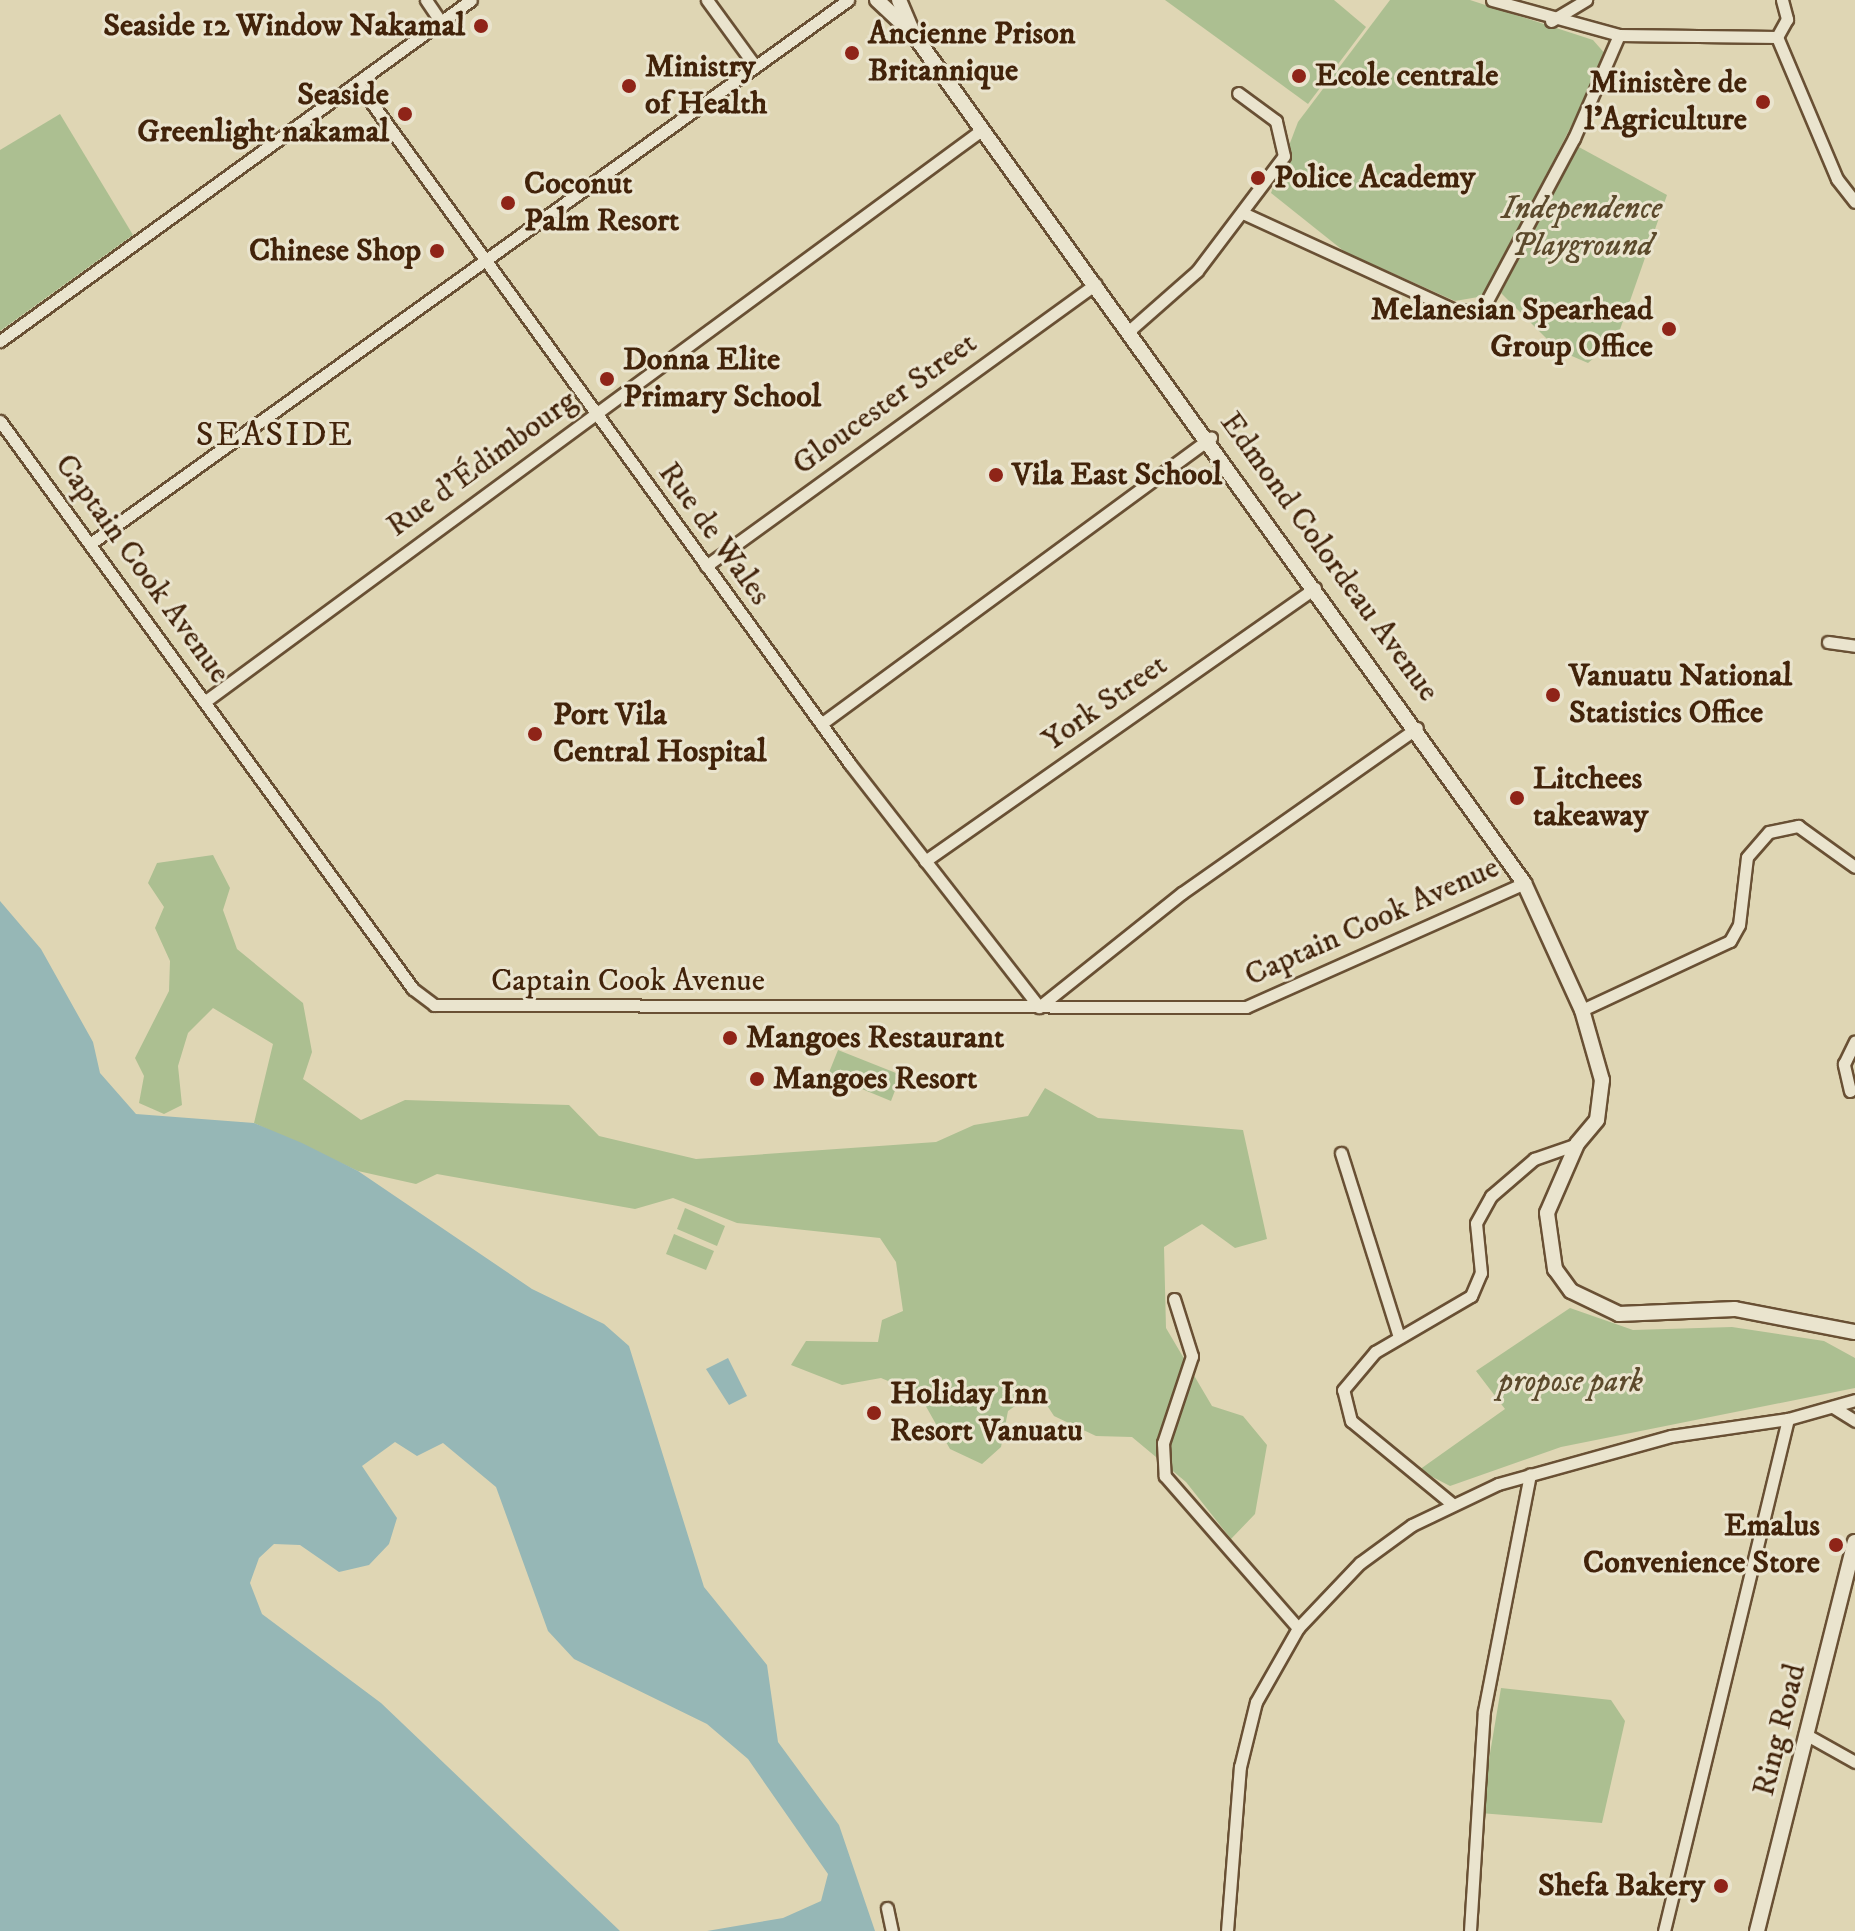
<!DOCTYPE html>
<html>
<head>
<meta charset="utf-8">
<style>
	body { margin:0 }
	#map { position:relative; width:1855px; height:1931px; overflow:hidden; background:#dfd6b4; font-family:"IM FELL DW Pica",serif }
	div>[style] { position:absolute }
	.green>* { inset:0; background:#acbf91 }
	.water>* { inset:0; background:#96b7b6 }
	.roads { filter:drop-shadow(2px 0 #695034) drop-shadow(-2px 0 #695034) drop-shadow(0 2px #695034) drop-shadow(0 -2px #695034) }
	.minor>* { height:11px; margin:-5.5px; padding:0 5.5px; transform-origin:5.5px; border-radius:5.5px; background:#eae4ce }
	.tertiary>* { height:14px; margin:-7px; padding:0 7px; transform-origin:7px; border-radius:7px; background:#eae4ce }
	.secondary>* { height:14px; margin:-7px; padding:0 7px; transform-origin:7px; border-radius:7px; background:#eae4ce }
	.dots>* { width:22px; height:22px; translate:-50% -50%; box-sizing:border-box; border:4px solid #eae4ce; border-radius:50% }
	span { translate:-50% -50%; white-space:nowrap; text-align:center; line-height:1.15; -webkit-text-stroke:6px #eae4ce; paint-order:stroke }
	.poi-label { font-size:32px; color:#42230a; font-weight:700 }
	.right { translate:-100% -50%; text-align:right }
	.left { translate:0 -50%; text-align:left }
	.park-label { font-size:32px; color:#5c4a2c; font-style:italic }
	.street-label { font-size:32px; color:#42230a }
	.neighbourhood-label { font-size:34px; color:#42230a; letter-spacing:2px }
</style>
</head>
<body>
<div id="map">
	<div class="green">
		<div style="clip-path:polygon(1165px 0,1334px 0,1366px 27px,1308px 104px)"></div>
		<div style="clip-path:polygon(1390px 0,1470px 0,1593px 40px,1607px 56px,1484px 296px,1455px 301px,1345px 252px,1271px 193px,1298px 122px)"></div>
		<div style="clip-path:polygon(60px 114px,133px 235px,0 331px,0 150px)"></div>
		<div style="clip-path:polygon(1577px 146px,1667px 195px,1617px 338px,1588px 363px,1558px 350px,1501px 293px)"></div>
		<div style="clip-path:polygon(213px 855px,230px 888px,223px 910px,237px 949px,303px 1003px,312px 1052px,303px 1079px,361px 1120px,405px 1100px,569px 1105px,599px 1136px,696px 1159px,936px 1142px,974px 1125px,1028px 1116px,1045px 1088px,1098px 1118px,1243px 1130px,1267px 1239px,1235px 1248px,1202px 1224px,1164px 1247px,1166px 1328px,1212px 1406px,1243px 1416px,1267px 1445px,1255px 1514px,1231px 1539px,1186px 1482px,1132px 1437px,1096px 1436px,1054px 1416px,1037px 1390px,1008px 1411px,1001px 1447px,982px 1464px,950px 1449px,919px 1394px,881px 1378px,842px 1385px,791px 1365px,806px 1341px,878px 1342px,882px 1320px,903px 1311px,896px 1262px,880px 1238px,737px 1223px,673px 1198px,635px 1209px,437px 1174px,416px 1184px,358px 1171px,254px 1123px,273px 1044px,213px 1008px,188px 1033px,178px 1066px,182px 1105px,164px 1114px,139px 1103px,144px 1076px,135px 1058px,169px 991px,170px 961px,155px 928px,164px 907px,148px 883px,157px 863px)"></div>
		<div style="clip-path:polygon(838px 1050px,901px 1075px,891px 1101px,828px 1075px)"></div>
		<div style="clip-path:polygon(685px 1208px,725px 1226px,717px 1246px,677px 1229px)"></div>
		<div style="clip-path:polygon(674px 1234px,714px 1251px,706px 1270px,666px 1254px)"></div>
		<div style="clip-path:polygon(1570px 1308px,1633px 1330px,1732px 1327px,1824px 1341px,1855px 1358px,1855px 1388px,1561px 1447px,1450px 1486px,1419px 1470px,1505px 1409px,1476px 1371px)"></div>
		<div style="clip-path:polygon(1501px 1688px,1611px 1700px,1625px 1721px,1602px 1823px,1480px 1813px)"></div>
	</div>
	<div class="water">
		<div style="clip-path:polygon(0 901px,41px 949px,93px 1042px,100px 1073px,136px 1114px,254px 1123px,302px 1143px,358px 1171px,532px 1289px,604px 1324px,629px 1346px,704px 1587px,767px 1665px,778px 1742px,839px 1825px,875px 1931px,707px 1931px,783px 1918px,821px 1901px,828px 1874px,748px 1759px,707px 1724px,574px 1659px,548px 1631px,496px 1487px,443px 1443px,417px 1456px,395px 1442px,362px 1466px,397px 1518px,389px 1544px,369px 1565px,339px 1572px,300px 1545px,274px 1544px,259px 1558px,250px 1583px,262px 1614px,381px 1703px,620px 1931px,0 1931px)"></div>
		<div style="clip-path:polygon(728px 1358px,747px 1396px,729px 1405px,706px 1369px)"></div>
	</div>
	<div class="roads">
		<div class="minor">
			<div style="left:426px;top:0;width:27px;rotate:56deg"></div>
			<div style="left:707px;top:0;width:78px;rotate:53.9deg"></div>
			<div style="left:1492px;top:0;width:132px;rotate:15.4deg"></div>
			<div style="left:1619px;top:35px;width:158px;rotate:0.7deg"></div>
			<div style="left:1782px;top:0;width:20px;rotate:75deg"></div>
			<div style="left:1787px;top:19px;width:21px;rotate:119deg"></div>
			<div style="left:1777px;top:37px;width:154px;rotate:67.1deg"></div>
			<div style="left:1837px;top:179px;width:29px;rotate:52deg"></div>
			<div style="left:1551px;top:21px;width:41px;rotate:-31deg"></div>
			<div style="left:358px;top:84px;width:839px;rotate:54.11deg"></div>
			<div style="left:850px;top:764px;width:308px;rotate:52.1deg"></div>
			<div style="left:1245px;top:214px;width:231px;rotate:24.6deg"></div>
			<div style="left:1455px;top:310px;width:26px;rotate:4deg"></div>
			<div style="left:1481px;top:312px;width:197px;rotate:-61.9deg"></div>
			<div style="left:1574px;top:138px;width:112px;rotate:-66.4deg"></div>
			<div style="left:1130px;top:330px;width:89px;rotate:-41.4deg"></div>
			<div style="left:1197px;top:271px;width:144px;rotate:-52.9deg"></div>
			<div style="left:1284px;top:156px;width:36px;rotate:-103deg"></div>
			<div style="left:1276px;top:121px;width:47px;rotate:-143.6deg"></div>
			<div style="left:0;top:341px;width:581px;rotate:-35.9deg"></div>
			<div style="left:0;top:421px;width:702px;rotate:53.98deg"></div>
			<div style="left:413px;top:989px;width:26px;rotate:37deg"></div>
			<div style="left:434px;top:1005px;width:812px;rotate:0.14deg"></div>
			<div style="left:1246px;top:1007px;width:304px;rotate:-24deg"></div>
			<div style="left:94px;top:541px;width:928px;rotate:-35.66deg"></div>
			<div style="left:706px;top:566px;width:481px;rotate:-35.9deg"></div>
			<div style="left:1828px;top:642px;width:27px;rotate:8deg"></div>
			<div style="left:207px;top:700px;width:963px;rotate:-36.35deg"></div>
			<div style="left:821px;top:724px;width:484px;rotate:-36.3deg"></div>
			<div style="left:925px;top:861px;width:476px;rotate:-35deg"></div>
			<div style="left:1039px;top:1007px;width:183px;rotate:-38.6deg"></div>
			<div style="left:1182px;top:893px;width:287px;rotate:-35.1deg"></div>
			<div style="left:1582px;top:1010px;width:163px;rotate:-25deg"></div>
			<div style="left:1730px;top:941px;width:18px;rotate:-61deg"></div>
			<div style="left:1739px;top:925px;width:68px;rotate:-83.3deg"></div>
			<div style="left:1747px;top:857px;width:33px;rotate:-49deg"></div>
			<div style="left:1769px;top:832px;width:30px;rotate:-12deg"></div>
			<div style="left:1798px;top:826px;width:70px;rotate:35.7deg"></div>
			<div style="left:1850px;top:1091px;width:28px;rotate:-103deg"></div>
			<div style="left:1844px;top:1064px;width:25px;rotate:-64deg"></div>
			<div style="left:1341px;top:1153px;width:193px;rotate:72.5deg"></div>
			<div style="left:1174px;top:1299px;width:60px;rotate:72.5deg"></div>
			<div style="left:1192px;top:1356px;width:92px;rotate:108.4deg"></div>
			<div style="left:1163px;top:1443px;width:33px;rotate:87deg"></div>
			<div style="left:1165px;top:1476px;width:202px;rotate:48.8deg"></div>
			<div style="left:1833px;top:1407px;width:26px;rotate:32deg"></div>
			<div style="left:1451px;top:1503px;width:129px;rotate:-140.6deg"></div>
			<div style="left:1351px;top:1421px;width:32px;rotate:-104deg"></div>
			<div style="left:1343px;top:1390px;width:50px;rotate:-49.9deg"></div>
			<div style="left:1375px;top:1352px;width:111px;rotate:-30.3deg"></div>
			<div style="left:1471px;top:1296px;width:25px;rotate:-67deg"></div>
			<div style="left:1481px;top:1273px;width:50px;rotate:-95.7deg"></div>
			<div style="left:1476px;top:1223px;width:31px;rotate:-61deg"></div>
			<div style="left:1491px;top:1196px;width:57px;rotate:-40.7deg"></div>
			<div style="left:1534px;top:1159px;width:46px;rotate:-19.2deg"></div>
			<div style="left:1805px;top:1734px;width:57px;rotate:29.2deg"></div>
			<div style="left:887px;top:1908px;width:24px;rotate:78deg"></div>
			<div style="left:1227px;top:1931px;width:165px;rotate:-85.5deg"></div>
			<div style="left:1240px;top:1767px;width:67px;rotate:-76.2deg"></div>
			<div style="left:1256px;top:1702px;width:85px;rotate:-60.4deg"></div>
			<div style="left:1298px;top:1628px;width:90px;rotate:-46.4deg"></div>
			<div style="left:1360px;top:1563px;width:64px;rotate:-36.2deg"></div>
			<div style="left:1412px;top:1525px;width:95px;rotate:-25.5deg"></div>
			<div style="left:1498px;top:1484px;width:180px;rotate:-15.5deg"></div>
			<div style="left:1671px;top:1436px;width:118px;rotate:-8.3deg"></div>
			<div style="left:1788px;top:1419px;width:70px;rotate:-15.8deg"></div>
			<div style="left:1470px;top:1931px;width:220px;rotate:-86.4deg"></div>
			<div style="left:1484px;top:1711px;width:241px;rotate:-79deg"></div>
			<div style="left:1664px;top:1931px;width:527px;rotate:-76.39deg"></div>
		</div>
		<div class="tertiary">
			<div style="left:877px;top:0;width:42px;rotate:43.1deg"></div>
			<div style="left:899px;top:0;width:38px;rotate:67deg"></div>
			<div style="left:914px;top:35px;width:1045px;rotate:54.27deg"></div>
			<div style="left:1524px;top:883px;width:140px;rotate:65.5deg"></div>
			<div style="left:1582px;top:1010px;width:73px;rotate:74.1deg"></div>
			<div style="left:1602px;top:1080px;width:40px;rotate:97.1deg"></div>
			<div style="left:1597px;top:1120px;width:31px;rotate:130deg"></div>
			<div style="left:1577px;top:1144px;width:75px;rotate:113.5deg"></div>
			<div style="left:1547px;top:1213px;width:57px;rotate:81.9deg"></div>
			<div style="left:1555px;top:1269px;width:27px;rotate:54deg"></div>
			<div style="left:1571px;top:1291px;width:53px;rotate:25.6deg"></div>
			<div style="left:1619px;top:1314px;width:116px;rotate:-2.5deg"></div>
			<div style="left:1735px;top:1309px;width:122px;rotate:10.9deg"></div>
		</div>
		<div class="secondary">
			<div style="left:1757px;top:1931px;width:401px;rotate:-75.9deg"></div>
		</div>
	</div>
	<div class="dots">
		<div style="left:481px;top:26px;background:#8f2418"></div>
		<div style="left:852px;top:53px;background:#8f2418"></div>
		<div style="left:1299px;top:76px;background:#8f2418"></div>
		<div style="left:629px;top:86px;background:#8f2418"></div>
		<div style="left:1763px;top:102px;background:#8f2418"></div>
		<div style="left:405px;top:114px;background:#8f2418"></div>
		<div style="left:1258px;top:178px;background:#8f2418"></div>
		<div style="left:508px;top:203px;background:#8f2418"></div>
		<div style="left:437px;top:251px;background:#8f2418"></div>
		<div style="left:1669px;top:329px;background:#8f2418"></div>
		<div style="left:607px;top:379px;background:#8f2418"></div>
		<div style="left:996px;top:475px;background:#8f2418"></div>
		<div style="left:1553px;top:695px;background:#8f2418"></div>
		<div style="left:535px;top:734px;background:#8f2418"></div>
		<div style="left:1517px;top:798px;background:#8f2418"></div>
		<div style="left:730px;top:1038px;background:#8f2418"></div>
		<div style="left:757px;top:1079px;background:#8f2418"></div>
		<div style="left:874px;top:1413px;background:#8f2418"></div>
		<div style="left:1836px;top:1545px;background:#8f2418"></div>
		<div style="left:1721px;top:1886px;background:#8f2418"></div>
	</div>
	<div class="poi-label">
		<span class="right" style="left:465px;top:26px">Seaside 12 Window Nakamal</span>
		<span class="left" style="left:868px;top:53px">Ancienne Prison<br>Britannique</span>
		<span class="left" style="left:645px;top:86px">Ministry<br>of Health</span>
		<span class="left" style="left:1315px;top:76px">Ecole centrale</span>
		<span class="right" style="left:1747px;top:102px">Ministère de<br>l'Agriculture</span>
		<span class="right" style="left:389px;top:114px">Seaside<br>Greenlight nakamal</span>
		<span class="left" style="left:1274px;top:178px">Police Academy</span>
		<span class="left" style="left:524px;top:203px">Coconut<br>Palm Resort</span>
		<span class="right" style="left:421px;top:251px">Chinese Shop</span>
		<span class="right" style="left:1653px;top:329px">Melanesian Spearhead<br>Group Office</span>
		<span class="left" style="left:623px;top:379px">Donna Elite<br>Primary School</span>
		<span class="left" style="left:1012px;top:475px">Vila East School</span>
		<span class="left" style="left:1569px;top:695px">Vanuatu National<br>Statistics Office</span>
		<span class="left" style="left:553px;top:734px">Port Vila<br>Central Hospital</span>
		<span class="left" style="left:1533px;top:798px">Litchees<br>takeaway</span>
		<span class="left" style="left:746px;top:1038px">Mangoes Restaurant</span>
		<span class="left" style="left:773px;top:1079px">Mangoes Resort</span>
		<span class="left" style="left:890px;top:1413px">Holiday Inn<br>Resort Vanuatu</span>
		<span class="right" style="left:1820px;top:1545px">Emalus<br>Convenience Store</span>
		<span class="right" style="left:1705px;top:1886px">Shefa Bakery</span>
	</div>
	<div class="park-label">
		<span style="left:1582px;top:228px">Independence<br>Playground</span>
		<span style="left:1571px;top:1382px">propose park</span>
	</div>
	<div class="street-label">
		<span style="left:885px;top:404px;rotate:-36deg">Gloucester Street</span>
		<span style="left:482px;top:464px;rotate:-36deg">Rue d'Édimbourg</span>
		<span style="left:714px;top:534px;rotate:54deg">Rue de Wales</span>
		<span style="left:1329px;top:557px;rotate:54deg">Edmond Colordeau Avenue</span>
		<span style="left:142px;top:569px;rotate:54deg">Captain Cook Avenue</span>
		<span style="left:1105px;top:703px;rotate:-35deg">York Street</span>
		<span style="left:1372px;top:922px;rotate:-24deg">Captain Cook Avenue</span>
		<span style="left:628px;top:981px">Captain Cook Avenue</span>
		<span style="left:1780px;top:1730px;rotate:-76deg">Ring Road</span>
	</div>
	<div class="neighbourhood-label">
		<span style="left:275px;top:436px">SEASIDE</span>
	</div>
</div>
</body>
</html>
